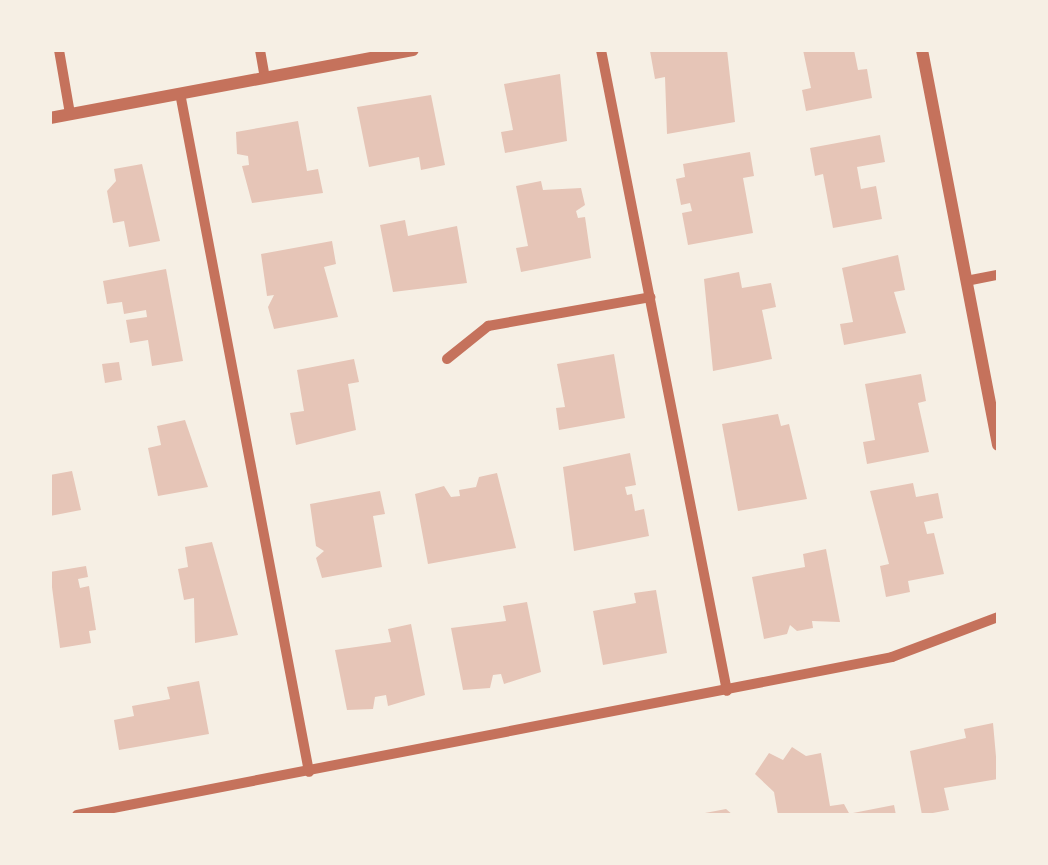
<!DOCTYPE html>
<html>
<head>
<meta charset="utf-8">
<style>
	body { margin:0 }
	#map { position:relative; width:1048px; height:865px; overflow:hidden; background:#f6efe4; font-family:Spectral,serif }
	div>[style] { position:absolute }
	.building>* { inset:0; background:#e6c5b7 }
	.minor>* { height:10px; margin:-5px; padding:0 5px; transform-origin:5px; border-radius:5px; background:#c5725c }
	.tertiary>* { height:12px; margin:-6px; padding:0 6px; transform-origin:6px; border-radius:6px; background:#c5725c }
	span { translate:-50% -50%; white-space:nowrap; text-align:center; line-height:1.15; -webkit-text-stroke:8px #f6efe4; paint-order:stroke }
	.frame { position:absolute; inset:0; border:52px solid #f6efe4; pointer-events:none }
</style>
</head>
<body>
<div id="map">
	<div class="building">
		<div style="clip-path:polygon(727px 50px,735px 122px,667px 134px,665px 77px,655px 79px,650px 51px)"></div>
		<div style="clip-path:polygon(803px 50px,854px 50px,858px 70px,867px 69px,872px 98px,806px 111px,802px 90px,811px 88px)"></div>
		<div style="clip-path:polygon(560px 74px,567px 141px,505px 153px,501px 132px,513px 130px,504px 84px)"></div>
		<div style="clip-path:polygon(431px 95px,445px 165px,421px 170px,419px 157px,369px 167px,357px 107px)"></div>
		<div style="clip-path:polygon(298px 121px,307px 171px,318px 169px,323px 193px,252px 203px,242px 166px,249px 165px,248px 156px,237px 154px,236px 132px)"></div>
		<div style="clip-path:polygon(880px 135px,885px 162px,857px 167px,861px 189px,876px 186px,882px 219px,833px 228px,823px 174px,815px 176px,810px 148px)"></div>
		<div style="clip-path:polygon(750px 152px,754px 176px,743px 178px,753px 233px,688px 245px,682px 213px,692px 211px,690px 203px,681px 205px,676px 179px,685px 177px,683px 164px)"></div>
		<div style="clip-path:polygon(142px 164px,160px 241px,129px 247px,124px 221px,113px 223px,107px 191px,116px 181px,114px 169px)"></div>
		<div style="clip-path:polygon(541px 181px,543px 190px,581px 188px,585px 205px,576px 211px,578px 218px,585px 217px,591px 258px,521px 272px,516px 248px,528px 246px,516px 186px)"></div>
		<div style="clip-path:polygon(405px 220px,408px 236px,457px 226px,467px 283px,393px 292px,380px 225px)"></div>
		<div style="clip-path:polygon(332px 241px,336px 264px,324px 267px,338px 317px,274px 329px,268px 307px,274px 295px,267px 296px,261px 254px)"></div>
		<div style="clip-path:polygon(898px 255px,905px 290px,894px 292px,906px 333px,844px 345px,840px 324px,853px 322px,842px 268px)"></div>
		<div style="clip-path:polygon(166px 269px,183px 361px,152px 366px,148px 340px,130px 343px,126px 320px,147px 317px,146px 310px,124px 314px,122px 302px,107px 304px,103px 281px)"></div>
		<div style="clip-path:polygon(739px 272px,742px 288px,771px 283px,776px 307px,762px 310px,772px 359px,713px 371px,704px 279px)"></div>
		<div style="clip-path:polygon(614px 354px,625px 418px,559px 430px,556px 408px,565px 407px,557px 364px)"></div>
		<div style="clip-path:polygon(354px 359px,359px 382px,348px 384px,356px 430px,296px 445px,290px 413px,304px 411px,297px 370px)"></div>
		<div style="clip-path:polygon(119px 362px,122px 380px,105px 383px,102px 364px)"></div>
		<div style="clip-path:polygon(921px 374px,926px 401px,918px 403px,929px 452px,867px 464px,863px 442px,875px 440px,865px 384px)"></div>
		<div style="clip-path:polygon(778px 414px,781px 426px,789px 424px,807px 499px,738px 511px,722px 424px)"></div>
		<div style="clip-path:polygon(185px 420px,208px 487px,158px 496px,148px 448px,161px 445px,157px 426px)"></div>
		<div style="clip-path:polygon(630px 453px,636px 485px,625px 487px,627px 495px,632px 494px,635px 511px,644px 509px,649px 536px,574px 551px,563px 467px)"></div>
		<div style="clip-path:polygon(72px 471px,81px 510px,50px 516px,50px 475px)"></div>
		<div style="clip-path:polygon(497px 473px,516px 548px,428px 564px,415px 494px,444px 486px,451px 497px,460px 496px,459px 490px,476px 487px,479px 477px)"></div>
		<div style="clip-path:polygon(913px 483px,916px 497px,938px 493px,943px 518px,924px 522px,927px 534px,934px 533px,944px 574px,908px 581px,910px 592px,886px 597px,880px 566px,889px 564px,870px 491px)"></div>
		<div style="clip-path:polygon(380px 491px,385px 514px,373px 516px,382px 567px,322px 578px,316px 558px,324px 551px,316px 546px,310px 504px)"></div>
		<div style="clip-path:polygon(212px 542px,238px 635px,195px 643px,194px 598px,184px 600px,178px 569px,188px 567px,185px 547px)"></div>
		<div style="clip-path:polygon(826px 549px,840px 622px,812px 621px,813px 628px,797px 631px,790px 625px,787px 634px,764px 639px,752px 577px,805px 567px,803px 554px)"></div>
		<div style="clip-path:polygon(86px 566px,88px 577px,78px 579px,80px 588px,89px 586px,96px 630px,89px 631px,91px 643px,60px 648px,50px 572px)"></div>
		<div style="clip-path:polygon(656px 590px,667px 653px,603px 665px,593px 611px,636px 603px,634px 593px)"></div>
		<div style="clip-path:polygon(527px 602px,541px 672px,504px 684px,501px 674px,493px 675px,490px 688px,463px 690px,451px 628px,506px 621px,503px 606px)"></div>
		<div style="clip-path:polygon(411px 624px,425px 695px,388px 706px,386px 695px,375px 697px,373px 709px,347px 710px,335px 650px,391px 642px,388px 629px)"></div>
		<div style="clip-path:polygon(199px 681px,209px 734px,119px 750px,114px 720px,134px 716px,132px 706px,170px 699px,167px 687px)"></div>
		<div style="clip-path:polygon(993px 723px,998px 779px,944px 788px,949px 810px,922px 815px,910px 751px,966px 738px,964px 729px)"></div>
		<div style="clip-path:polygon(792px 747px,806px 756px,821px 753px,830px 806px,844px 804px,850px 815px,778px 815px,774px 792px,755px 774px,769px 753px,783px 760px)"></div>
		<div style="clip-path:polygon(894px 805px,896px 815px,853px 815px,853px 813px)"></div>
		<div style="clip-path:polygon(726px 809px,733px 815px,705px 815px,705px 813px)"></div>
	</div>
	<div class="minor">
		<div style="left:59px;top:50px;width:65px;rotate:80.2deg"></div>
		<div style="left:260px;top:50px;width:28px;rotate:80deg"></div>
		<div style="left:601px;top:50px;width:653px;rotate:78.88deg"></div>
		<div style="left:180px;top:93px;width:691px;rotate:79.24deg"></div>
		<div style="left:966px;top:281px;width:33px;rotate:-11deg"></div>
		<div style="left:447px;top:359px;width:53px;rotate:-38.8deg"></div>
		<div style="left:488px;top:326px;width:165px;rotate:-10.1deg"></div>
		<div style="left:77px;top:815px;width:830px;rotate:-10.97deg"></div>
		<div style="left:892px;top:657px;width:113px;rotate:-20.7deg"></div>
	</div>
	<div class="tertiary">
		<div style="left:922px;top:50px;width:402px;rotate:79.1deg"></div>
		<div style="left:50px;top:118px;width:369px;rotate:-10.6deg"></div>
	</div>
	<div class="frame"></div>
</div>
</body>
</html>
